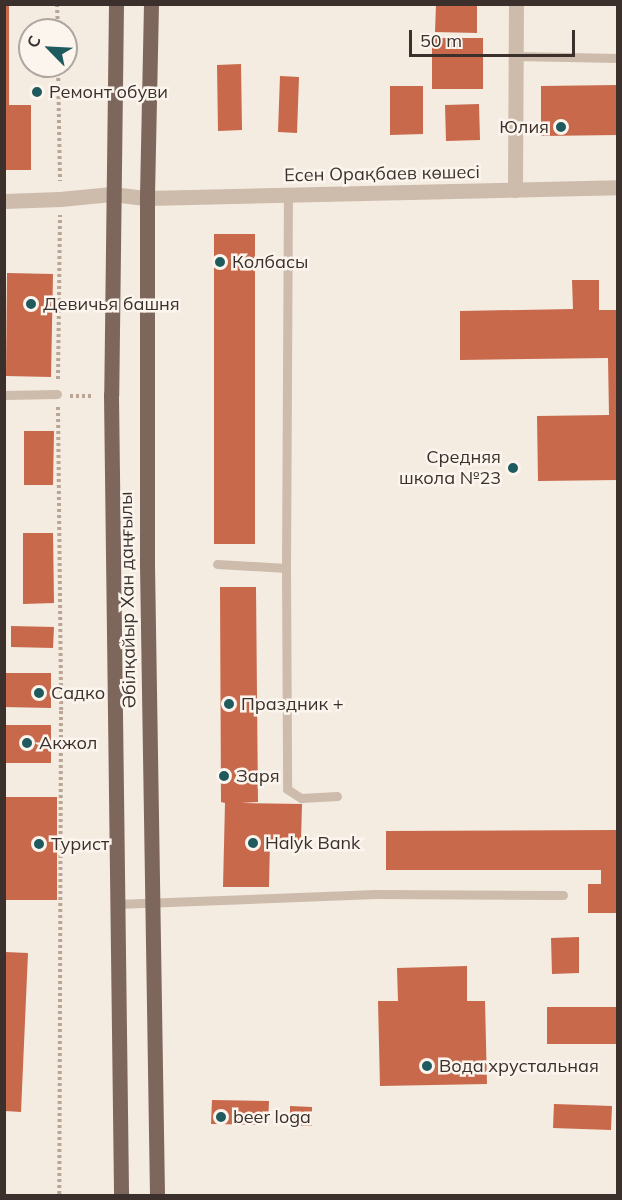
<!DOCTYPE html>
<html>
<head>
<meta charset="utf-8">
<style>
	body { margin:0 }
	#map { position:relative; width:622px; height:1200px; overflow:hidden; background:#f4ebe1; font-family:Mulish,sans-serif }
	div>[style] { position:absolute }
	.building>* { inset:0; background:#c8694b }
	.path>* { height:4px; margin-top:-2px; transform-origin:0; background:repeating-linear-gradient(90deg,#b9a596 0 3px,transparent 0 6px) }
	.service>* { height:9px; margin:-4.5px; padding:0 4.5px; transform-origin:4.5px; border-radius:4.5px; background:#cdbbac }
	.minor>* { height:15px; margin:-7.5px; padding:0 7.5px; transform-origin:7.5px; border-radius:7.5px; background:#cdbbac }
	.primary>* { height:15px; margin:-7.5px; padding:0 7.5px; transform-origin:7.5px; border-radius:7.5px; background:#7d675c }
	.dots>* { width:16px; height:16px; translate:-50% -50%; box-sizing:border-box; border:3px solid #fbf5ee; border-radius:50% }
	span { translate:-50% -50%; white-space:nowrap; text-align:center; line-height:1.15; -webkit-text-stroke:5px #fbf5ee; paint-order:stroke }
	.poi-label { font-size:18px; color:#3b302b }
	.left { translate:0 -50%; text-align:left }
	.right { translate:-100% -50%; text-align:right }
	.street-label { font-size:18px; color:#3b302b }
	.frame { position:absolute; inset:0; border:6px solid #3b302b; pointer-events:none }
	.north { position:absolute; left:18px; top:18px; width:60px; height:60px; box-sizing:border-box; background:#fbf5ee; border:2px solid #aea6a0; border-radius:50%; rotate:294deg; font-size:16px; font-weight:700; line-height:24px; text-align:center; color:#3b302b }
	.north::after { content:''; display:block; margin:auto; width:21px; height:27px; background:#1f5a5e; clip-path:polygon(50% 0,100% 100%,50% 72%,0 100%) }
	.scale { position:absolute; left:409px; top:30px; width:166px; height:27px; box-sizing:border-box; border:3px solid #3b302b; border-top:0; padding-left:8px; font-size:18px; line-height:21px; white-space:nowrap; color:#3b302b; -webkit-text-stroke:4px #fbf5ee; paint-order:stroke }
</style>
</head>
<body>
<div id="map">
	<div class="building">
		<div style="clip-path:polygon(4px 4px,9px 4px,9px 105px,31px 105px,31px 170px,4px 170px)"></div>
		<div style="clip-path:polygon(436px 4px,477px 4px,477px 33px,435px 32px)"></div>
		<div style="clip-path:polygon(432px 38px,483px 38px,483px 89px,432px 89px)"></div>
		<div style="clip-path:polygon(241px 64px,242px 130px,218px 131px,217px 65px)"></div>
		<div style="clip-path:polygon(280px 76px,299px 77px,297px 133px,278px 132px)"></div>
		<div style="clip-path:polygon(618px 85px,618px 135px,541px 136px,541px 86px)"></div>
		<div style="clip-path:polygon(390px 86px,423px 86px,423px 134px,390px 135px)"></div>
		<div style="clip-path:polygon(479px 104px,480px 140px,446px 141px,445px 105px)"></div>
		<div style="clip-path:polygon(214px 234px,255px 234px,255px 544px,214px 544px)"></div>
		<div style="clip-path:polygon(7px 273px,53px 274px,51px 377px,6px 376px)"></div>
		<div style="clip-path:polygon(572px 280px,599px 280px,599px 310px,618px 310px,618px 480px,538px 481px,537px 416px,609px 415px,608px 358px,460px 360px,460px 311px,573px 309px)"></div>
		<div style="clip-path:polygon(24px 431px,54px 431px,53px 485px,24px 485px)"></div>
		<div style="clip-path:polygon(23px 533px,53px 533px,54px 603px,23px 604px)"></div>
		<div style="clip-path:polygon(220px 587px,256px 587px,258px 802px,241px 803px,302px 804px,301px 841px,270px 841px,269px 887px,223px 887px,225px 803px,221px 802px)"></div>
		<div style="clip-path:polygon(11px 626px,54px 627px,53px 648px,11px 647px)"></div>
		<div style="clip-path:polygon(4px 673px,51px 673px,51px 708px,4px 707px)"></div>
		<div style="clip-path:polygon(4px 725px,51px 725px,51px 763px,4px 763px)"></div>
		<div style="clip-path:polygon(4px 797px,57px 797px,57px 900px,4px 900px)"></div>
		<div style="clip-path:polygon(618px 830px,618px 913px,588px 913px,588px 884px,601px 884px,601px 870px,386px 870px,386px 831px)"></div>
		<div style="clip-path:polygon(579px 937px,579px 973px,552px 974px,551px 938px)"></div>
		<div style="clip-path:polygon(5px 952px,28px 953px,21px 1112px,5px 1111px)"></div>
		<div style="clip-path:polygon(467px 966px,467px 1001px,485px 1001px,487px 1084px,380px 1086px,378px 1001px,398px 1001px,397px 968px)"></div>
		<div style="clip-path:polygon(547px 1007px,618px 1007px,618px 1044px,547px 1044px)"></div>
		<div style="clip-path:polygon(212px 1100px,269px 1101px,268px 1125px,211px 1124px)"></div>
		<div style="clip-path:polygon(554px 1104px,612px 1106px,611px 1130px,553px 1128px)"></div>
		<div style="clip-path:polygon(290px 1106px,312px 1107px,312px 1126px,290px 1125px)"></div>
	</div>
	<div class="path">
		<div style="left:57px;top:4px;width:26px;rotate:88deg"></div>
		<div style="left:58px;top:66px;width:115px;rotate:89deg"></div>
		<div style="left:58px;top:379px;width:164px;rotate:-89.3deg"></div>
		<div style="left:70px;top:396px;width:23px"></div>
		<div style="left:58px;top:407px;width:304px;rotate:89.4deg"></div>
		<div style="left:61px;top:711px;width:485px;rotate:90.2deg"></div>
	</div>
	<div class="service">
		<div style="left:516px;top:56px;width:102px;rotate:1.1deg"></div>
		<div style="left:4px;top:395px;width:53px;rotate:-1.1deg"></div>
		<div style="left:217px;top:564px;width:69px;rotate:3.3deg"></div>
		<div style="left:286px;top:568px;width:373px;rotate:-89.7deg"></div>
		<div style="left:286px;top:568px;width:221px;rotate:89.7deg"></div>
		<div style="left:287px;top:789px;width:17px;rotate:33deg"></div>
		<div style="left:301px;top:798px;width:36px;rotate:-3deg"></div>
		<div style="left:116px;top:904px;width:260px;rotate:-2.2deg"></div>
		<div style="left:376px;top:894px;width:187px;rotate:0.3deg"></div>
	</div>
	<div class="minor">
		<div style="left:515px;top:190px;width:186px;rotate:-89.7deg"></div>
		<div style="left:4px;top:201px;width:56px;rotate:-2deg"></div>
		<div style="left:60px;top:199px;width:52px;rotate:-5.5deg"></div>
		<div style="left:112px;top:194px;width:35px;rotate:7deg"></div>
		<div style="left:147px;top:198px;width:471px;rotate:-1.3deg"></div>
	</div>
	<div class="primary">
		<div style="left:116px;top:4px;width:391px;rotate:90.7deg"></div>
		<div style="left:111px;top:395px;width:801px;rotate:89.28deg"></div>
		<div style="left:151px;top:4px;width:194px;rotate:91.2deg"></div>
		<div style="left:147px;top:198px;width:367px;rotate:90deg"></div>
		<div style="left:147px;top:565px;width:631px;rotate:89.09deg"></div>
	</div>
	<div class="dots">
		<div style="left:37px;top:92px;background:#1f5a5e"></div>
		<div style="left:561px;top:127px;background:#1f5a5e"></div>
		<div style="left:220px;top:262px;background:#1f5a5e"></div>
		<div style="left:31px;top:304px;background:#1f5a5e"></div>
		<div style="left:513px;top:468px;background:#1f5a5e"></div>
		<div style="left:39px;top:693px;background:#1f5a5e"></div>
		<div style="left:229px;top:704px;background:#1f5a5e"></div>
		<div style="left:27px;top:743px;background:#1f5a5e"></div>
		<div style="left:224px;top:776px;background:#1f5a5e"></div>
		<div style="left:253px;top:843px;background:#1f5a5e"></div>
		<div style="left:39px;top:844px;background:#1f5a5e"></div>
		<div style="left:427px;top:1066px;background:#1f5a5e"></div>
		<div style="left:221px;top:1117px;background:#1f5a5e"></div>
	</div>
	<div class="poi-label">
		<span class="left" style="left:49px;top:92px">Ремонт обуви</span>
		<span class="right" style="left:549px;top:127px">Юлия</span>
		<span class="left" style="left:232px;top:262px">Колбасы</span>
		<span class="left" style="left:43px;top:304px">Девичья башня</span>
		<span class="right" style="left:501px;top:468px">Средняя<br>школа №23</span>
		<span class="left" style="left:51px;top:693px">Садко</span>
		<span class="left" style="left:241px;top:704px">Праздник +</span>
		<span class="left" style="left:39px;top:743px">Акжол</span>
		<span class="left" style="left:236px;top:776px">Заря</span>
		<span class="left" style="left:265px;top:843px">Halyk Bank</span>
		<span class="left" style="left:51px;top:844px">Турист</span>
		<span class="left" style="left:439px;top:1066px">Вода хрустальная</span>
		<span class="left" style="left:233px;top:1117px">beer loga</span>
	</div>
	<div class="street-label">
		<span style="left:382px;top:174px;rotate:-1deg">Есен Орақбаев көшесі</span>
		<span style="left:128px;top:600px;rotate:-91deg">Әбілқайыр Хан даңғылы</span>
	</div>
	<div class="frame"></div>
	<div class="north">С</div>
	<div class="scale">50 m</div>
</div>
</body>
</html>
